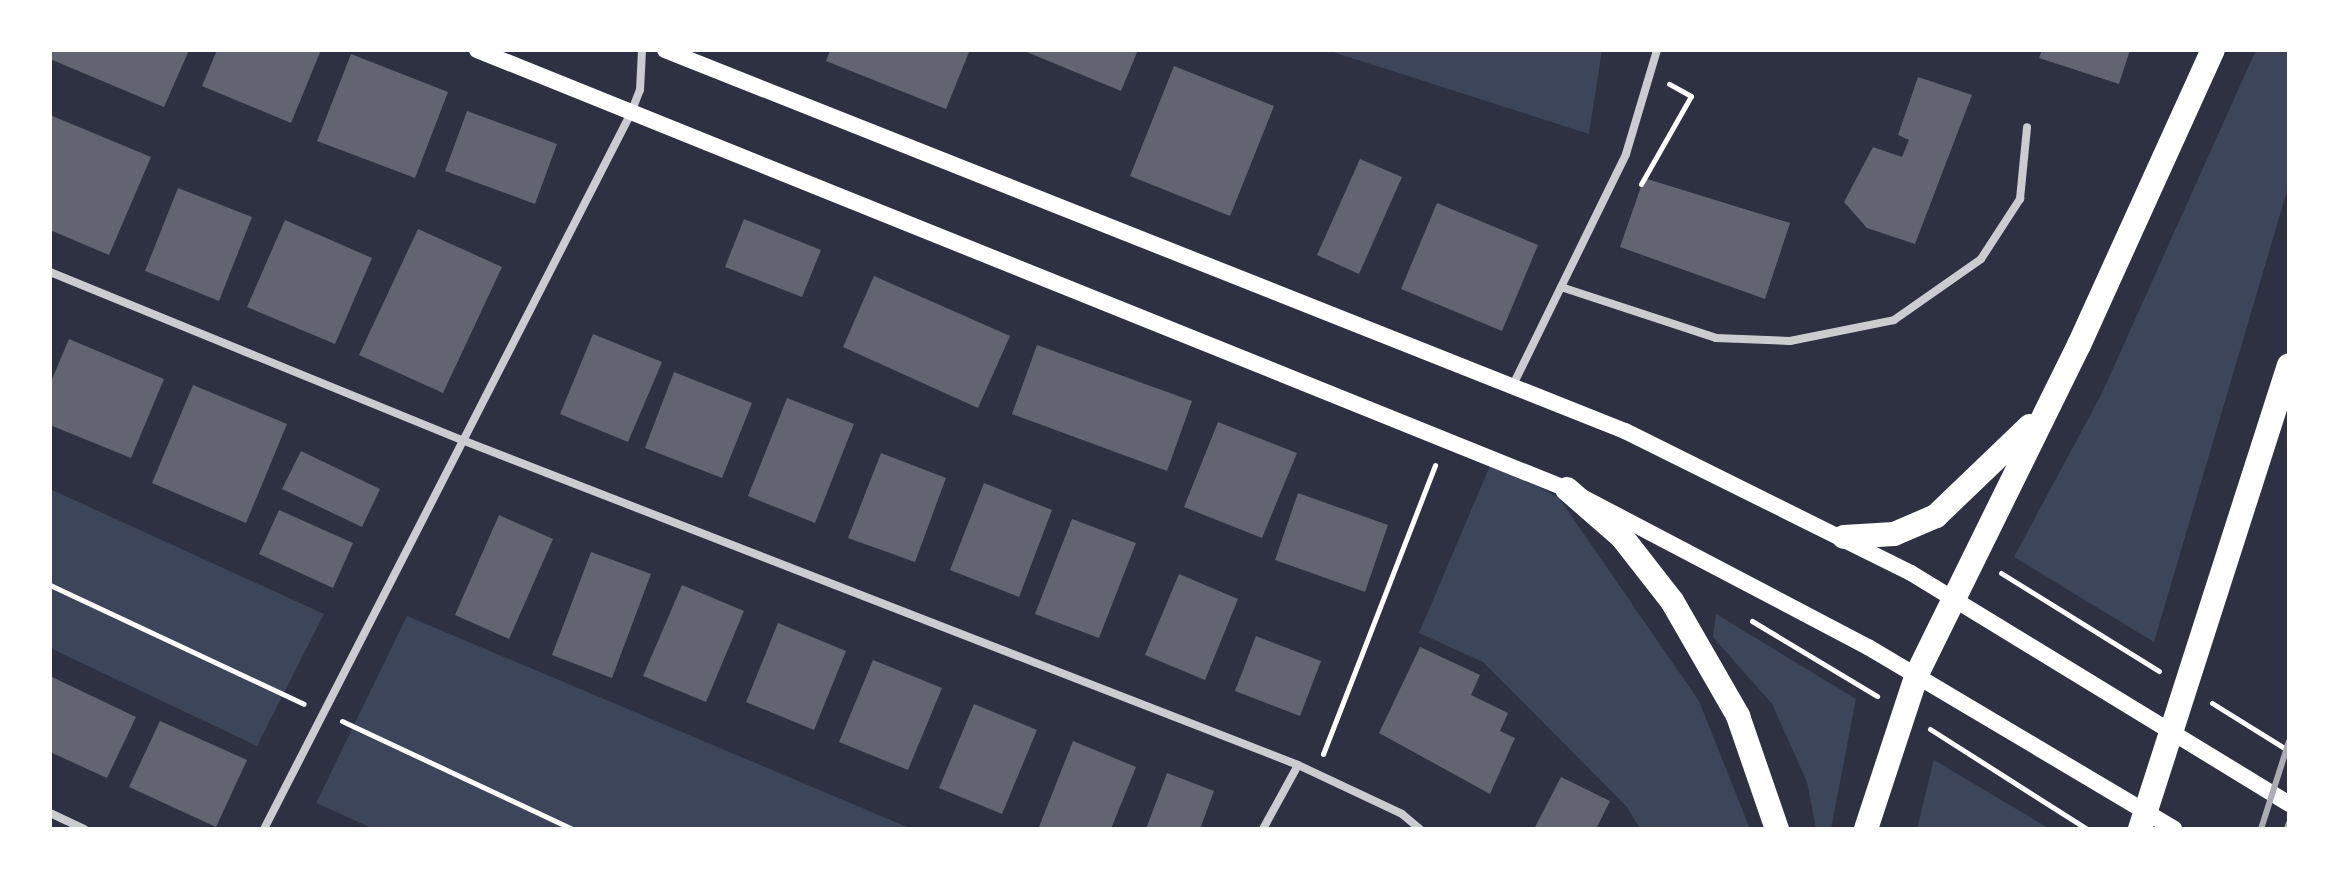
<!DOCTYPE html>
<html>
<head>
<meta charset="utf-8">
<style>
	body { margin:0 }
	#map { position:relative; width:2339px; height:879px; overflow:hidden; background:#2d3142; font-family:Signika,sans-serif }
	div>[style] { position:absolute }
	.green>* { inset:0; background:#3c4559 }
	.building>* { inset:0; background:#626471 }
	.path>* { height:5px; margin:-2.5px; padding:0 2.5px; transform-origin:2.5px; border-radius:2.5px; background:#fff }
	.minor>* { height:8px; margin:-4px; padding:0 4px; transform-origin:4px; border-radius:4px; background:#caccd0 }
	.secondary>* { height:16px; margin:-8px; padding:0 8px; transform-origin:8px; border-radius:8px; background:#fff }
	.motorway>* { height:24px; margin:-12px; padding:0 12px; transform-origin:12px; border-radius:12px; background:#fff }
	.rail>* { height:6px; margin:-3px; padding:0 3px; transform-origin:3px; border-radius:3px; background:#abadb3 }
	span { translate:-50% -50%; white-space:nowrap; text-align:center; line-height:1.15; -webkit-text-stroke:6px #fff; paint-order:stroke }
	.frame { position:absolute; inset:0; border:52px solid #fff; pointer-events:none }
</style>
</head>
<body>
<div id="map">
	<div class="green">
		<div style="clip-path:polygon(1327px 50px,1602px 50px,1589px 134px,1336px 53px)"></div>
		<div style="clip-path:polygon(2256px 50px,2289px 50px,2289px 184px,2154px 642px,2014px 557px,2102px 393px)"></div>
		<div style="clip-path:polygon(1492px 461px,1559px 498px,1699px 701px,1750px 829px,1640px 829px,1627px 807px,1483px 662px,1419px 633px)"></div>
		<div style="clip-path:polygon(50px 489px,324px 614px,257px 746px,50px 648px)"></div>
		<div style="clip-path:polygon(1716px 614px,1856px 699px,1831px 829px,1816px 829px,1807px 782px,1772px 704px,1713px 637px)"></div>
		<div style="clip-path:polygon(407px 616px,912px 829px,374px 829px,316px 803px)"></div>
		<div style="clip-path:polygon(1934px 759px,1934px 760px,2050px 829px,1917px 829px)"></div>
	</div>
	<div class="building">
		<div style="clip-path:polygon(50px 50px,189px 50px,164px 107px,50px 59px)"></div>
		<div style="clip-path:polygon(217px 50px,321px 50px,291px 123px,202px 86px)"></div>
		<div style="clip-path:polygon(830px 50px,964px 50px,969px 52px,946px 109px,826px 61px)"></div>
		<div style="clip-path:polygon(1022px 50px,1138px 50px,1121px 91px)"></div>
		<div style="clip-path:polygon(2042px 50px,2130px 50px,2119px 84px,2039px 58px)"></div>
		<div style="clip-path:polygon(351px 54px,448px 92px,415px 178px,317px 141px)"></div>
		<div style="clip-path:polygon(1174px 66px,1274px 106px,1230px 216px,1130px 176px)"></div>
		<div style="clip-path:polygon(1918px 77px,1972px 95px,1915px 244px,1867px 228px,1844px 202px,1873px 147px,1902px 157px,1909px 140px,1898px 135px)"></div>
		<div style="clip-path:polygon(467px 111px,557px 144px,535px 204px,445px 171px)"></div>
		<div style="clip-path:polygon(50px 115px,151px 157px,109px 255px,50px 230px)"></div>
		<div style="clip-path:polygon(1360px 159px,1402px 177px,1359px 274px,1317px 255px)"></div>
		<div style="clip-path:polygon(1644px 178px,1790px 223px,1765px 299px,1620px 247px)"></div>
		<div style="clip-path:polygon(178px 188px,252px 217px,219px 301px,145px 271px)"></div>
		<div style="clip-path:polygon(1437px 203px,1538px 245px,1502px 331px,1401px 289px)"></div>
		<div style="clip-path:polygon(744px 219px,821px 250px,802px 297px,725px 267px)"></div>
		<div style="clip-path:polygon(285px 220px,372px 258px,335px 344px,247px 307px)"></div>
		<div style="clip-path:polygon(418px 229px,502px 267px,443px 393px,359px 355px)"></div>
		<div style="clip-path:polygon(874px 276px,1010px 336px,978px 408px,843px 347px)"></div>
		<div style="clip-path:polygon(593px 334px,662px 362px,628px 442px,560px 414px)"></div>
		<div style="clip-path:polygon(69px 339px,164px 379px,131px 458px,50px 425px,50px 384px)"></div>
		<div style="clip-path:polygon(1037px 345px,1192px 401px,1167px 471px,1012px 414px)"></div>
		<div style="clip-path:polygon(674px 372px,752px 403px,722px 478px,645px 448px)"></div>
		<div style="clip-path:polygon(193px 385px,287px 424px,246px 523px,152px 483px)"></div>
		<div style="clip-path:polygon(787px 398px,854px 424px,815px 523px,748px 496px)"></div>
		<div style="clip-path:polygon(1218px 422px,1297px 453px,1262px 538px,1184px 507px)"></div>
		<div style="clip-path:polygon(301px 451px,380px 489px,362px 527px,282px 489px)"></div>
		<div style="clip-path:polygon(881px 453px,946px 478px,915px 562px,848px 538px)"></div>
		<div style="clip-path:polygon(984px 483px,1052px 510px,1019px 597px,950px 570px)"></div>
		<div style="clip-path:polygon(1298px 493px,1388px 525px,1365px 592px,1275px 560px)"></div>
		<div style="clip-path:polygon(279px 510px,353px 543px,333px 588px,259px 554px)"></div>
		<div style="clip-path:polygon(499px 515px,553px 539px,509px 639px,455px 615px)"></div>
		<div style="clip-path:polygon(1072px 519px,1136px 543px,1099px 638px,1035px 614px)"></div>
		<div style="clip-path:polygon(591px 552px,651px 574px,612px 678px,552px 655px)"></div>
		<div style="clip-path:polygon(1179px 574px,1238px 599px,1205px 680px,1145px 655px)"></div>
		<div style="clip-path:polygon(682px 585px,744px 611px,706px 702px,643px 676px)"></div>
		<div style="clip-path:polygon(778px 623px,846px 651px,814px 730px,746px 702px)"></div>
		<div style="clip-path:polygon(1256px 636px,1321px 661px,1300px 716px,1235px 691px)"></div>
		<div style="clip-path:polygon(1420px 647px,1480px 675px,1471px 695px,1508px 713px,1500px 731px,1515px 738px,1490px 794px,1379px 733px)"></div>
		<div style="clip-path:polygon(873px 660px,942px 688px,908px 770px,839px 742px)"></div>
		<div style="clip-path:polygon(50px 676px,136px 717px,107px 778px,50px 752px)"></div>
		<div style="clip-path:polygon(974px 704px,1037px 730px,1002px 814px,939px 788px)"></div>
		<div style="clip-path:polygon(160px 721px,247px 760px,216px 827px,129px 787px)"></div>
		<div style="clip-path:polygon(1073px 741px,1136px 767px,1111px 829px,1039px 827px)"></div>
		<div style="clip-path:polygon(1167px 773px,1214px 791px,1200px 829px,1146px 829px)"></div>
		<div style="clip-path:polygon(1561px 777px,1610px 801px,1596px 829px,1534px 829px)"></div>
	</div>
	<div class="path">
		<div style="left:1641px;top:184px;width:101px;rotate:-60.4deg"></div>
		<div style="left:1691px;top:96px;width:25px;rotate:-151deg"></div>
		<div style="left:2001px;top:573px;width:186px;rotate:31.8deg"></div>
		<div style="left:50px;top:585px;width:280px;rotate:25.1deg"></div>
		<div style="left:1752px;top:621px;width:146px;rotate:31deg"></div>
		<div style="left:2212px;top:703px;width:91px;rotate:31.9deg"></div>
		<div style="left:342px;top:721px;width:255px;rotate:25.1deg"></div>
		<div style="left:1930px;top:729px;width:186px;rotate:32.5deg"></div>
		<div style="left:1323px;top:754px;width:310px;rotate:-68.8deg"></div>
	</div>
	<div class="minor">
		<div style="left:50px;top:272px;width:445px;rotate:22.2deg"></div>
		<div style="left:462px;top:440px;width:897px;rotate:21.24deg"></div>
		<div style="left:1298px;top:765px;width:115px;rotate:25.2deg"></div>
		<div style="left:1402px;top:814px;width:23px;rotate:40deg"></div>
		<div style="left:1561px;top:287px;width:163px;rotate:18.2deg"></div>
		<div style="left:1716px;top:338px;width:74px;rotate:2.3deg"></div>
		<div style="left:1790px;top:341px;width:106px;rotate:-11.4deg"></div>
		<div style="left:1894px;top:320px;width:106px;rotate:-35deg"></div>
		<div style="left:1981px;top:259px;width:72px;rotate:-57deg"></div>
		<div style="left:2020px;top:199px;width:72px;rotate:-84.4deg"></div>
		<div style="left:1513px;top:385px;width:257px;rotate:-63.9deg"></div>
		<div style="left:1626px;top:154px;width:109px;rotate:-73.4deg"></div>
		<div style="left:50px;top:813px;width:38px;rotate:25deg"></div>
		<div style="left:264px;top:829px;width:805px;rotate:-62.86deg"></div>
		<div style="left:631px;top:113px;width:25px;rotate:-69deg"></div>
		<div style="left:640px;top:90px;width:40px;rotate:-87.1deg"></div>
		<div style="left:1263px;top:829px;width:73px;rotate:-61.3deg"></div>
	</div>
	<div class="secondary">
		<div style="left:477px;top:50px;width:1175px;rotate:21.94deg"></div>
		<div style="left:1567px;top:489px;width:340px;rotate:27.7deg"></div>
		<div style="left:1868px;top:647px;width:356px;rotate:30.7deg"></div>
		<div style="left:665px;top:50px;width:1033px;rotate:21.65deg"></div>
		<div style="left:1625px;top:431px;width:319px;rotate:26.4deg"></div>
		<div style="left:1911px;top:573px;width:443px;rotate:31.4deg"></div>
	</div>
	<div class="motorway">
		<div style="left:1567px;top:489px;width:73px;rotate:41.1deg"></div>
		<div style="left:1622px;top:537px;width:81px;rotate:52deg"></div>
		<div style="left:1672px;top:601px;width:133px;rotate:60.1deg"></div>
		<div style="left:1738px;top:716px;width:120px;rotate:71deg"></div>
		<div style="left:1844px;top:537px;width:50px;rotate:-3.4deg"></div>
		<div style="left:1894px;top:534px;width:46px;rotate:-23.2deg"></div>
		<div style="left:1936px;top:516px;width:130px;rotate:-43.8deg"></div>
		<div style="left:1866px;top:829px;width:163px;rotate:-71.8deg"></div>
		<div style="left:1917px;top:674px;width:367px;rotate:-63.8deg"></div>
		<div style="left:2079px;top:345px;width:324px;rotate:-65.6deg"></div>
		<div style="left:2140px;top:829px;width:487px;rotate:-72.2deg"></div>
	</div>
	<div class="rail">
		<div style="left:2261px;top:829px;width:92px;rotate:-72.3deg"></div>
		<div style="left:2287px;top:829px;width:6px;rotate:-72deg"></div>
	</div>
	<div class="frame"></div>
</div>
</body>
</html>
